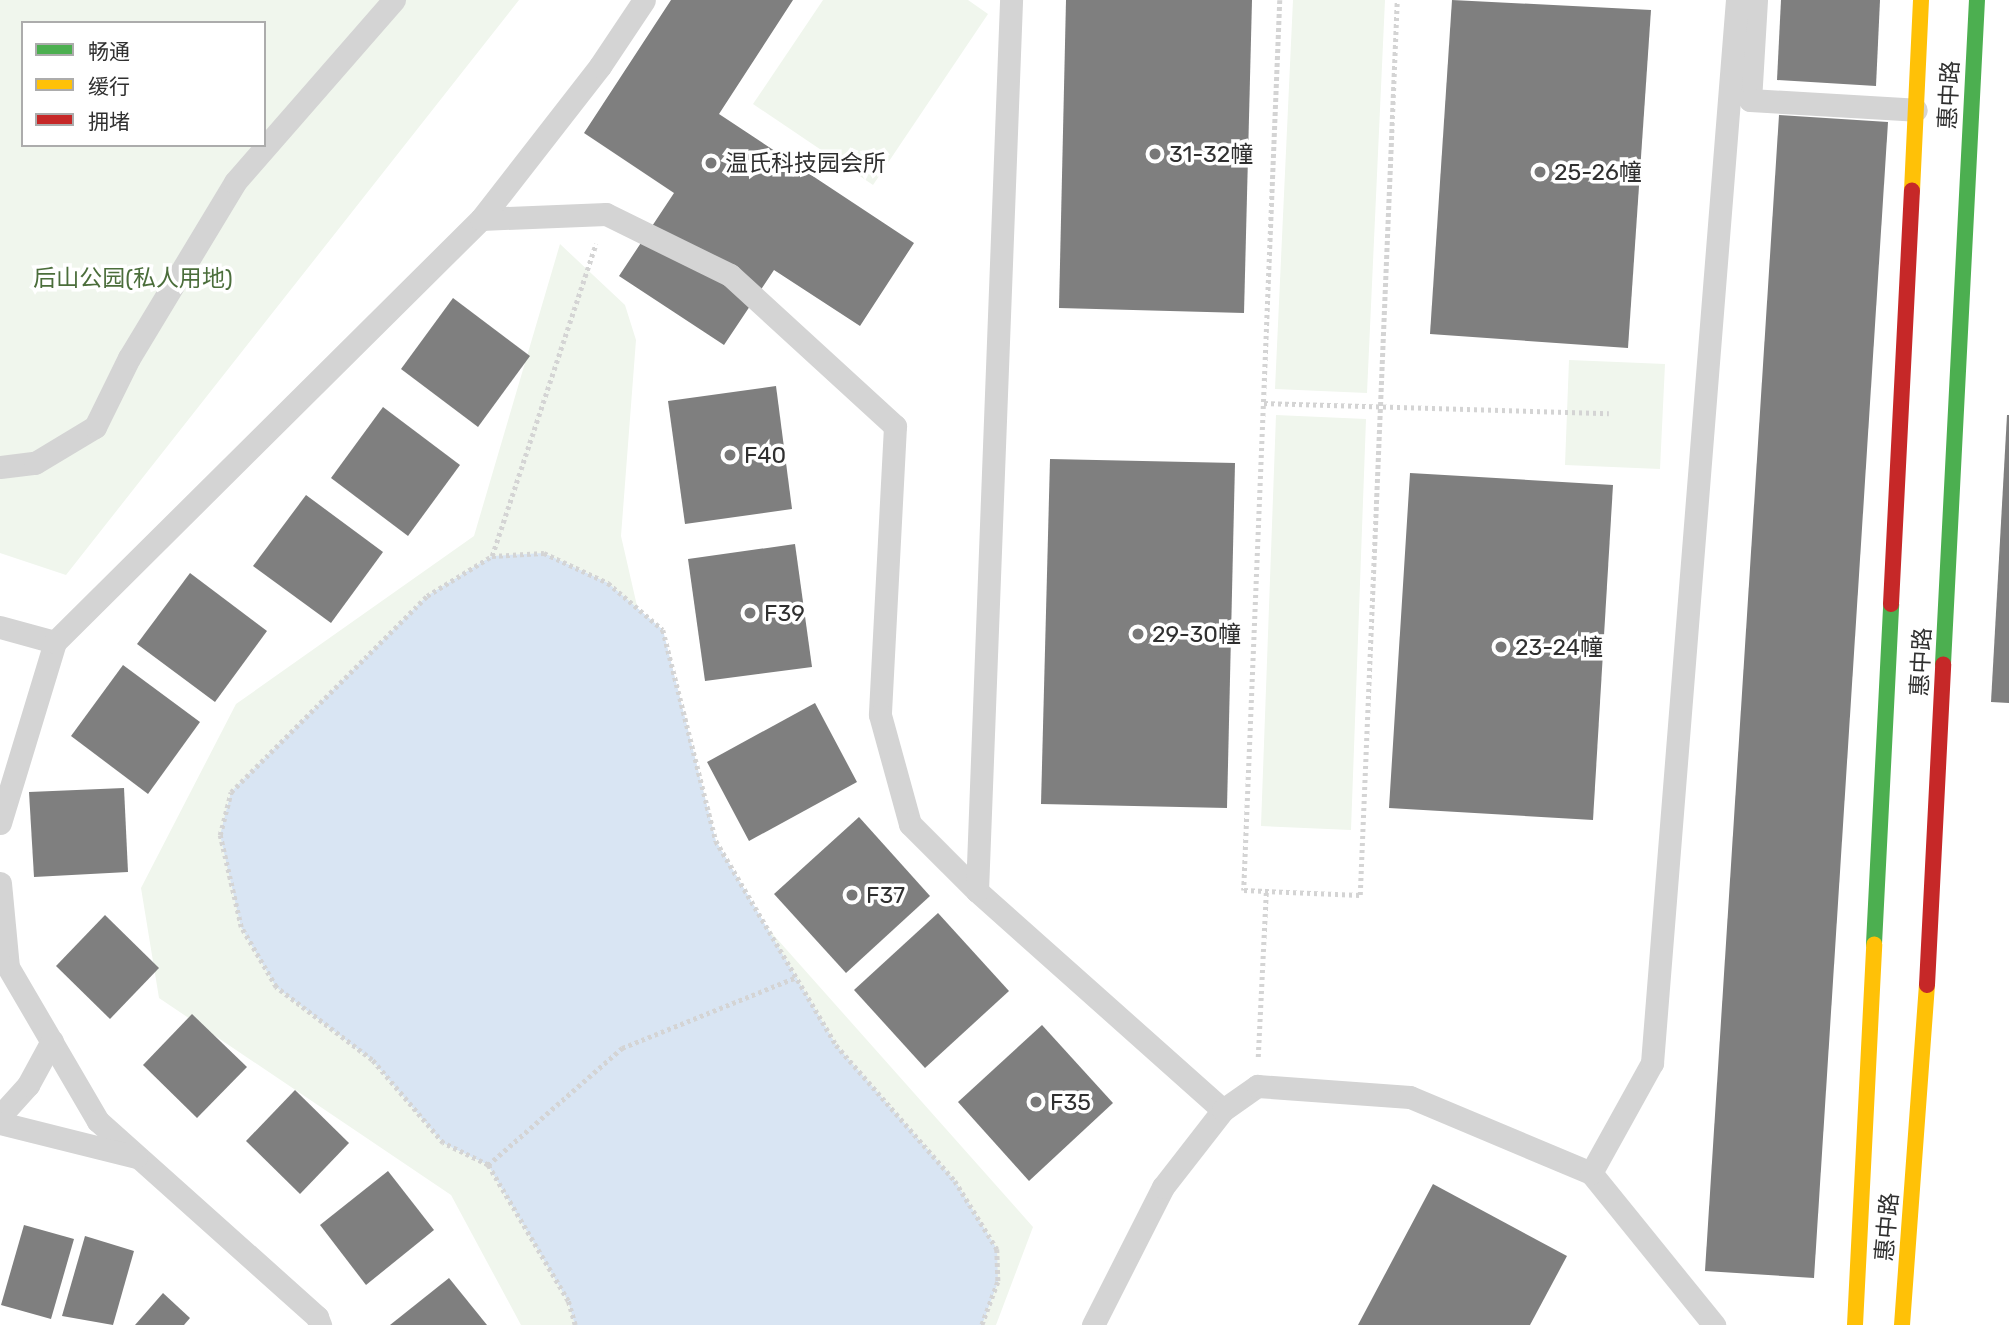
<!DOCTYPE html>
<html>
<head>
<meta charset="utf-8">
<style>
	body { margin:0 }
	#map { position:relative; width:2009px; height:1325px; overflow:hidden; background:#fff; font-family:Rubik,"Noto Sans SC",sans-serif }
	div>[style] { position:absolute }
	.green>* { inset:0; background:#f0f6ed }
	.water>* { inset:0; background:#d9e5f3 }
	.building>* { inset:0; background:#7f7f7f }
	.path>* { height:4.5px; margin-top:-2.25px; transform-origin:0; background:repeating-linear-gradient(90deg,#d4d4d4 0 3.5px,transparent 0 7px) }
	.lane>* { height:23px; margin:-11.5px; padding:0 11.5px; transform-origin:11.5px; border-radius:11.5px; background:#d4d4d4 }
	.fast>* { height:16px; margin:-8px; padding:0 8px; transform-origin:8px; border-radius:8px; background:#4caf50 }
	.slow>* { height:16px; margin:-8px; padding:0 8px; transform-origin:8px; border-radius:8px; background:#ffc107 }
	.jam>* { height:16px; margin:-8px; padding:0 8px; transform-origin:8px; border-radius:8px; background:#c62828 }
	.dots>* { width:19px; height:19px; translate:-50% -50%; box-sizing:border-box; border:4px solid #fff; border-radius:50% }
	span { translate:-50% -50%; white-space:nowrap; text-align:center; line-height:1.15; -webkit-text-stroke:7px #fff; paint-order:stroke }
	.street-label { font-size:23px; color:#303030 }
	.poi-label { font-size:23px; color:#303030 }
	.left { translate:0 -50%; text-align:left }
	.park-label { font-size:23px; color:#4b6e3b }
	.legend { position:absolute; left:21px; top:21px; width:245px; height:126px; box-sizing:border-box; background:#fff; border:2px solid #acacac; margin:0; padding:9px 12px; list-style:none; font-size:21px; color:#303030 }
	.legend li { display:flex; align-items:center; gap:14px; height:35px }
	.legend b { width:35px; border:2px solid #acacac }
</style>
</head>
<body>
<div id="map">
	<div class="green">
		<div style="clip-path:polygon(evenodd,0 0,519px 0,66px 575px,0 553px,0 0,23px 23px,264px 23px,264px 145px,23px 145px,23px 23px)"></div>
		<div style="clip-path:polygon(823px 0,968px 0,988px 14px,873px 185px,753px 104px)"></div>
		<div style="clip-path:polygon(1293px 0,1385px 0,1367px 393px,1275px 389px)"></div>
		<div style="clip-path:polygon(560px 244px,625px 305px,636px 340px,621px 536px,691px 842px,1033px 1227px,996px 1325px,521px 1325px,451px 1195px,159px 998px,141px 888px,236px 704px,474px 536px)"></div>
		<div style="clip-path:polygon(1569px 360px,1665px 364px,1660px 469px,1565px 465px)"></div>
		<div style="clip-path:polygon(1276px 415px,1366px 419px,1351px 830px,1261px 826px)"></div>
	</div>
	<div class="water">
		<div style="clip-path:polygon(544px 553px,608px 583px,663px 630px,716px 841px,836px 1045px,955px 1181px,997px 1249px,998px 1282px,982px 1325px,575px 1325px,568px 1301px,488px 1165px,443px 1143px,372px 1060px,276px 987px,241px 927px,220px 835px,231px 792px,427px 596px,492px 556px)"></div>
	</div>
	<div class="building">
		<div style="clip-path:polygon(671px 0,793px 0,719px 114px,914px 243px,860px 326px,774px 270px,724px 345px,619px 276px,674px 193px,584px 133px)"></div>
		<div style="clip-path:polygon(1066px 0,1252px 0,1244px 313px,1059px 308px)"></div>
		<div style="clip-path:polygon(1452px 0,1651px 10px,1628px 348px,1430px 334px)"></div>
		<div style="clip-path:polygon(1781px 0,1880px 0,1876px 86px,1777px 80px)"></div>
		<div style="clip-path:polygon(1779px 115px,1888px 122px,1814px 1278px,1705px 1271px)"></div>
		<div style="clip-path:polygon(453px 298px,530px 356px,478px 427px,401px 369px)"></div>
		<div style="clip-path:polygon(776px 386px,792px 509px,685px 524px,668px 401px)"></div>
		<div style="clip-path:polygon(383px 407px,460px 465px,408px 536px,331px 478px)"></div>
		<div style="clip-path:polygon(2007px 415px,2009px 415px,2009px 703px,1991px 702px)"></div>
		<div style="clip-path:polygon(1050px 459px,1235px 463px,1227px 808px,1041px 804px)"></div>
		<div style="clip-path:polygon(1410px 473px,1613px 485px,1593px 820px,1389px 808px)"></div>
		<div style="clip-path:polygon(306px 495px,383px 552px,331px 623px,253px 566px)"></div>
		<div style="clip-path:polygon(795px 544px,812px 667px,705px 681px,688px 559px)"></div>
		<div style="clip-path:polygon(190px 573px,267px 631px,215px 702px,137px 644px)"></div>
		<div style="clip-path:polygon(123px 665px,200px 722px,148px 794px,71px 736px)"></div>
		<div style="clip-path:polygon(815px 703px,857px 782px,749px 841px,707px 762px)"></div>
		<div style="clip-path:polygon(124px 788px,128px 872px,34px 877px,29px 792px)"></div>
		<div style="clip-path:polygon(859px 817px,930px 896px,846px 973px,774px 894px)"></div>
		<div style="clip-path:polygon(938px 913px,1009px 991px,925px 1068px,854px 990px)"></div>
		<div style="clip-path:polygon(105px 915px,159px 968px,110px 1019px,56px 966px)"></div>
		<div style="clip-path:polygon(192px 1014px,247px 1067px,197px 1118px,143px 1065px)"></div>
		<div style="clip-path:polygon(1042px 1025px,1113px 1103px,1029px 1181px,958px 1102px)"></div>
		<div style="clip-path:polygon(295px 1090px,349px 1143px,300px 1194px,246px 1141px)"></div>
		<div style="clip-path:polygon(388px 1171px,434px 1230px,366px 1285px,320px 1225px)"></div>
		<div style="clip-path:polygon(1433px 1184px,1567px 1256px,1530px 1325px,1358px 1325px)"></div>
		<div style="clip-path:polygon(24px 1225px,74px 1239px,51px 1319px,1px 1305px)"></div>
		<div style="clip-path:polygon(85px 1236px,134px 1251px,113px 1325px,62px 1316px)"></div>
		<div style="clip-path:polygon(449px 1278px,487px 1325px,390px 1325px)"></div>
		<div style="clip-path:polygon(163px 1293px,190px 1318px,184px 1325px,135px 1325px)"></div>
	</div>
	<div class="path">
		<div style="left:1280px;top:0;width:891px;rotate:92.32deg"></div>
		<div style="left:1244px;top:890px;width:116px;rotate:2.5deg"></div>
		<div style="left:1360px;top:895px;width:896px;rotate:-87.63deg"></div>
		<div style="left:1264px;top:403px;width:345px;rotate:1.7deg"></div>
		<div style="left:492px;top:556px;width:329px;rotate:-71.6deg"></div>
		<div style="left:1258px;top:1057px;width:166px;rotate:-87.2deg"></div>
		<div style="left:488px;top:1165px;width:178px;rotate:-41.1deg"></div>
		<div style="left:622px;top:1048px;width:189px;rotate:-22.1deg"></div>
		<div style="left:575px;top:1325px;width:25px;rotate:-106deg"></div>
		<div style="left:568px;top:1301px;width:158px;rotate:-120.5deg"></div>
		<div style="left:488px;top:1165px;width:50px;rotate:-153.9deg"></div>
		<div style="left:443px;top:1143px;width:109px;rotate:-130.5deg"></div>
		<div style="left:372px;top:1060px;width:121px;rotate:-142.8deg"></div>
		<div style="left:276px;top:987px;width:69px;rotate:-120.3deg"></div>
		<div style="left:241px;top:927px;width:94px;rotate:-102.9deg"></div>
		<div style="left:220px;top:835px;width:44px;rotate:-75.7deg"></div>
		<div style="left:231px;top:792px;width:277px;rotate:-45deg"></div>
		<div style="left:427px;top:596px;width:76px;rotate:-31.6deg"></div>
		<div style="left:492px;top:556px;width:52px;rotate:-3.3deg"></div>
		<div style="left:544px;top:553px;width:71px;rotate:25.1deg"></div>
		<div style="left:608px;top:583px;width:72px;rotate:40.5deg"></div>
		<div style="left:663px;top:630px;width:218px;rotate:75.9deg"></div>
		<div style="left:716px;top:841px;width:237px;rotate:59.5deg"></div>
		<div style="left:836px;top:1045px;width:181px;rotate:48.8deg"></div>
		<div style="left:955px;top:1181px;width:80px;rotate:58.3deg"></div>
		<div style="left:997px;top:1249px;width:33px;rotate:88deg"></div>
		<div style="left:998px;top:1282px;width:46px;rotate:110.4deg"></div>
	</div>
	<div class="lane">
		<div style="left:1756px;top:0;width:100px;rotate:93.4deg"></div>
		<div style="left:1750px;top:100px;width:166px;rotate:3.4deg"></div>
		<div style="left:481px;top:219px;width:125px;rotate:-2.3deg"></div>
		<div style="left:606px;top:214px;width:138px;rotate:26.2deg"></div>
		<div style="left:730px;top:275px;width:224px;rotate:42.5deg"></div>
		<div style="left:895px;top:426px;width:289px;rotate:93deg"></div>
		<div style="left:880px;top:715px;width:113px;rotate:74.6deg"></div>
		<div style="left:910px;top:824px;width:95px;rotate:45deg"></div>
		<div style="left:977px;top:891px;width:329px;rotate:41.7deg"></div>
		<div style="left:0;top:467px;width:35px;rotate:-7deg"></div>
		<div style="left:35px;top:463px;width:70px;rotate:-31deg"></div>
		<div style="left:95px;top:427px;width:77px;rotate:-63.8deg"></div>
		<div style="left:129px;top:358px;width:205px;rotate:-58.9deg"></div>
		<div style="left:235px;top:182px;width:242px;rotate:-48.9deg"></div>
		<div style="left:0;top:627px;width:57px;rotate:15.3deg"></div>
		<div style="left:0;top:823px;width:189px;rotate:-73.1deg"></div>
		<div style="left:55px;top:642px;width:600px;rotate:-44.8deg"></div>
		<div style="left:481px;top:219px;width:194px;rotate:-52.1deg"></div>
		<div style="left:600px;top:66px;width:79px;rotate:-56.3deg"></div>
		<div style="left:0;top:883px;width:84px;rotate:84.6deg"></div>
		<div style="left:8px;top:967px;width:178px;rotate:59.7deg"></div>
		<div style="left:98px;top:1121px;width:294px;rotate:41.8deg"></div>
		<div style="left:317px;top:1317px;width:9px;rotate:69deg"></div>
		<div style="left:977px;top:891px;width:892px;rotate:-87.81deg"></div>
		<div style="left:0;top:1116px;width:42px;rotate:-47.9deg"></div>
		<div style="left:28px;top:1085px;width:50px;rotate:-61.4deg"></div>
		<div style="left:0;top:1123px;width:140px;rotate:14deg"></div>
		<div style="left:1591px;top:1173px;width:196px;rotate:51deg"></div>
		<div style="left:1093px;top:1325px;width:155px;rotate:-63.1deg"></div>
		<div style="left:1163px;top:1187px;width:98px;rotate:-52.1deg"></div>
		<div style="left:1223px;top:1110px;width:42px;rotate:-35.2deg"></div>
		<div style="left:1257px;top:1086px;width:153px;rotate:4.1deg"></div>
		<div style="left:1410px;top:1097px;width:196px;rotate:22.8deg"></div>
		<div style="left:1591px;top:1173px;width:126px;rotate:-61deg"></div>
		<div style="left:1652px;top:1063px;width:1066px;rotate:-85.43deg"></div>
	</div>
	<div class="fast">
		<div style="left:1943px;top:664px;width:665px;rotate:-87.07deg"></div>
		<div style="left:1874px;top:944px;width:340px;rotate:-87.1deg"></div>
	</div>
	<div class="slow">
		<div style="left:1912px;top:191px;width:191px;rotate:-87.3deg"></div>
		<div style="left:1855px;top:1325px;width:381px;rotate:-87.1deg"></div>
		<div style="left:1902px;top:1325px;width:341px;rotate:-85.8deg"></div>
	</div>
	<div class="jam">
		<div style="left:1891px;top:604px;width:414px;rotate:-87.1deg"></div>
		<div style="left:1927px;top:985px;width:321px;rotate:-87.1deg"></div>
	</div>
	<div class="dots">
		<div style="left:1155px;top:154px;background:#787878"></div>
		<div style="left:711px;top:163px;background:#787878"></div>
		<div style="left:1540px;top:172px;background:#787878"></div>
		<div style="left:730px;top:455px;background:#787878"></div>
		<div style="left:750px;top:613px;background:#787878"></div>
		<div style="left:1138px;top:634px;background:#787878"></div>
		<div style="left:1501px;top:647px;background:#787878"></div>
		<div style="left:852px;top:895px;background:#787878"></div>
		<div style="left:1036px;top:1102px;background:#787878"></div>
	</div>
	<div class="street-label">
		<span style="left:1949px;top:95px;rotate:-87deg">惠中路</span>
		<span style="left:1921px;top:662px;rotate:-87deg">惠中路</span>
		<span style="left:1887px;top:1227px;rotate:-85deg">惠中路</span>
	</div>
	<div class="poi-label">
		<span class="left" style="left:1169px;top:154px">31-32幢</span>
		<span class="left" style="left:725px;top:163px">温氏科技园会所</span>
		<span class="left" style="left:1554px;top:172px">25-26幢</span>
		<span class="left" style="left:744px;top:455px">F40</span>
		<span class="left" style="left:764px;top:613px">F39</span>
		<span class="left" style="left:1152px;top:634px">29-30幢</span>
		<span class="left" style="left:1515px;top:647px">23-24幢</span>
		<span class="left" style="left:866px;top:895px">F37</span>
		<span class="left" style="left:1050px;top:1102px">F35</span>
	</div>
	<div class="park-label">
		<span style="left:133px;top:278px">后山公园(私人用地)</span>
	</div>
	<ul class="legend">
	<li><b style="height:9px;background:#4caf50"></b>畅通</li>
	<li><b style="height:9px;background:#ffc107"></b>缓行</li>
	<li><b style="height:9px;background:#c62828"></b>拥堵</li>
	</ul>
</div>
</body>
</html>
